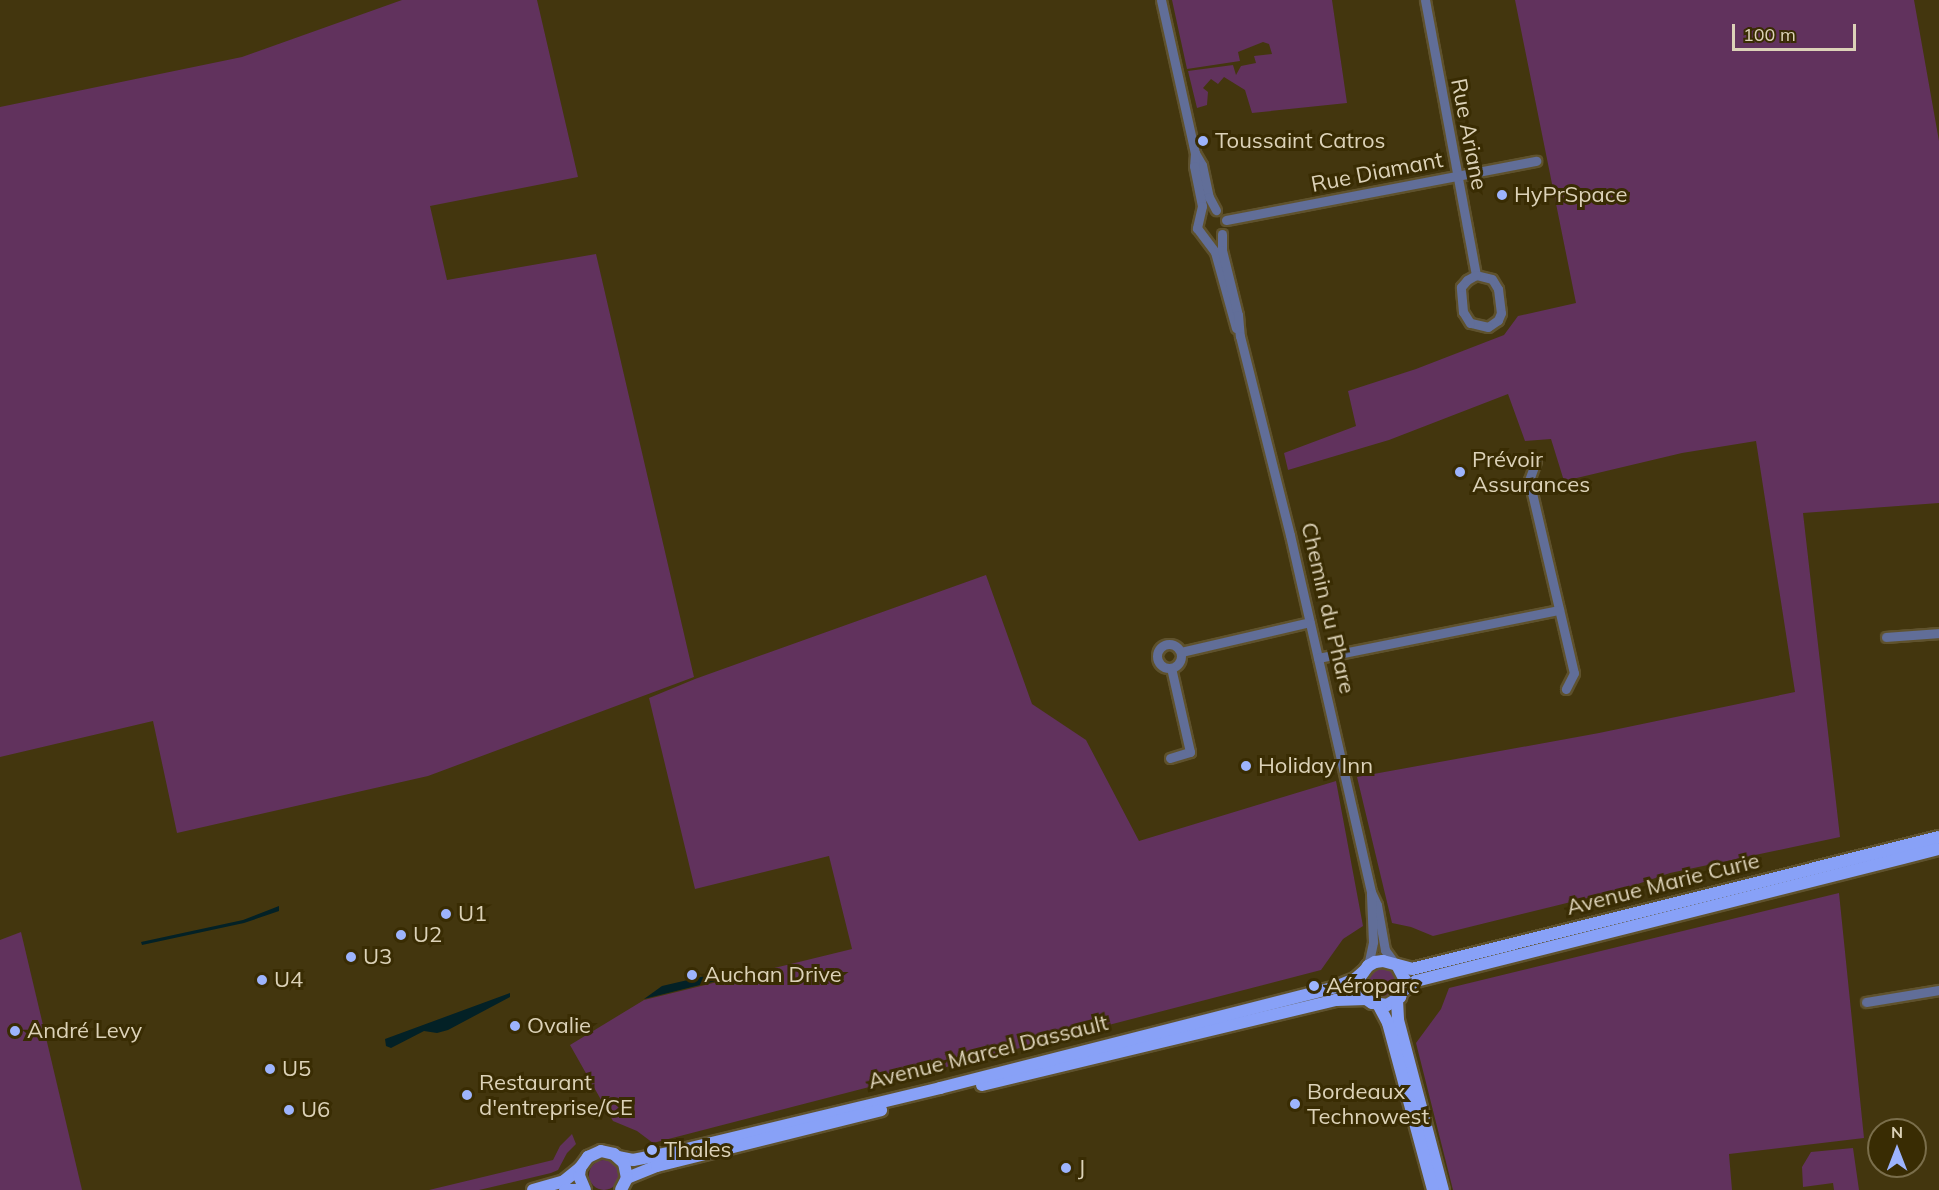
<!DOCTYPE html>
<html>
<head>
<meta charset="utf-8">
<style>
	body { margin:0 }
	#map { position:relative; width:1939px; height:1190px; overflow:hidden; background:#43360e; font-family:Mulish,sans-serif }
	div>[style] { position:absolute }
	.green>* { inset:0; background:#61325d }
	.round { border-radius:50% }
	.water>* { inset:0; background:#032126 }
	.roads { filter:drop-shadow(2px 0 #5f522d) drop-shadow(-2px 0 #5f522d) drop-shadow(0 2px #5f522d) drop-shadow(0 -2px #5f522d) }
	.minor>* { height:9px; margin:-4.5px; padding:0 4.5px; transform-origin:4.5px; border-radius:4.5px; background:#616e98 }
	.minor>.ring { margin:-4.5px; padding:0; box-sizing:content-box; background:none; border:9px solid #616e98; border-radius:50% }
	.major>* { height:12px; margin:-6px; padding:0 6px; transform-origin:6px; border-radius:6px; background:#88a1f7 }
	.dots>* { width:16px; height:16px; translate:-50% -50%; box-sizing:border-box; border:3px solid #392c03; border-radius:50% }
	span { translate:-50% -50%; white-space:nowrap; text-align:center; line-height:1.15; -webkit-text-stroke:6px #392c03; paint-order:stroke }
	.street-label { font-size:22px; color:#dcd2b8 }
	.poi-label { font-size:22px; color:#dcd2b8 }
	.left { translate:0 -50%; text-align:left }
	.north { position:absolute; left:1867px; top:1118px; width:60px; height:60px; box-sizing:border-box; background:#392c03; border:2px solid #7a6e4b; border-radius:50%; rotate:0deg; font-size:16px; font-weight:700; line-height:24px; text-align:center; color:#dcd2b8 }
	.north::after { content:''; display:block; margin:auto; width:21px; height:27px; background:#9db4fd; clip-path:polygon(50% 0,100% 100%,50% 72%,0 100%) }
	.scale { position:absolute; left:1732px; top:24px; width:124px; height:27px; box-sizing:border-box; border:3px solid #dcd2b8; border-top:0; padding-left:8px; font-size:18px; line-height:21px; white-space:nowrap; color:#dcd2b8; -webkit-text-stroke:4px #392c03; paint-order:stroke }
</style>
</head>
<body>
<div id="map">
	<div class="green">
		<div style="clip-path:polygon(402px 0,537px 0,578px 177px,430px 206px,447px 280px,596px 254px,694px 677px,428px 776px,177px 833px,153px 721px,0 757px,0 107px,242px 57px)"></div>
		<div style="clip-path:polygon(1172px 0,1332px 0,1347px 103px,1252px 113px,1245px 90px,1224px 77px,1218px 84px,1211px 79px,1203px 88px,1208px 92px,1207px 105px,1197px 108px,1188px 71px,1233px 65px,1236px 75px,1241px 66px,1256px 63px,1254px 56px,1272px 54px,1269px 44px,1263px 42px,1238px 52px,1240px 61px,1187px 69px)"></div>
		<div style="clip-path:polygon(1515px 0,1914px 0,1939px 141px,1939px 503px,1803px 513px,1840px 837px,1670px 873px,1620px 890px,1433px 936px,1411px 927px,1392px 923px,1357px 777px,1599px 733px,1795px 692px,1756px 441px,1682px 453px,1564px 481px,1551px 439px,1525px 441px,1508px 394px,1389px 440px,1288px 470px,1284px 453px,1356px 426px,1348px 391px,1416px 369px,1504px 335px,1518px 316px,1576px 303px)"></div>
		<div style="clip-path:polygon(986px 575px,1032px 704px,1086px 740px,1139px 841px,1336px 781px,1363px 926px,1343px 939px,1321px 970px,653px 1143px,637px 1131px,613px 1121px,570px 1045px,644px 1000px,852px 949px,829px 856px,695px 889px,649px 698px,695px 679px)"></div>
		<div style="clip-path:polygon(1839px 893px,1864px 1138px,1729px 1154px,1732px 1190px,1453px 1190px,1416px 1043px,1441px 1009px,1449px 988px)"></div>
		<div style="clip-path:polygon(21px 932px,82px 1190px,0 1190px,0 940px)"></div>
		<div class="round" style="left:1366px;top:967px;width:32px;height:32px"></div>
		<div style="clip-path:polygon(572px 1134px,576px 1144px,567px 1153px,558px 1170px,551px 1173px,479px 1190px,429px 1190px,553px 1160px,560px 1146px)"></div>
		<div style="clip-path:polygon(1853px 1148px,1859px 1190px,1834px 1190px,1833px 1183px,1803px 1187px,1802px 1167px,1811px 1152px)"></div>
		<div class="round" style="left:589px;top:1160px;width:30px;height:30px"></div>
	</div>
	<div class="water">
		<div style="clip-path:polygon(279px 906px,279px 911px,244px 923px,142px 945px,141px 942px,243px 920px)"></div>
		<div style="clip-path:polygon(710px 965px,714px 965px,716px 981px,644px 999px,662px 986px,705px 976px)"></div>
		<div style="clip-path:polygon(510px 993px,510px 997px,448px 1030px,437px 1033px,424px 1031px,391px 1048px,386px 1046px,385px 1039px)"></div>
	</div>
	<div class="roads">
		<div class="minor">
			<div style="left:1161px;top:0;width:157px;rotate:77.5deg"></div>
			<div style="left:1195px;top:153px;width:14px;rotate:60deg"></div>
			<div style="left:1202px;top:165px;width:33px;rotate:78deg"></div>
			<div style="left:1209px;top:197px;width:15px;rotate:62deg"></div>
			<div style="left:1425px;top:0;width:280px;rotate:79.5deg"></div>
			<div style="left:1195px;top:153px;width:13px;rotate:94deg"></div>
			<div style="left:1194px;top:166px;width:41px;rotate:78.7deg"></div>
			<div style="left:1202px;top:206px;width:23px;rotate:103deg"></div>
			<div style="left:1197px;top:228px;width:30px;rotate:53deg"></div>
			<div style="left:1215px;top:252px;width:79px;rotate:74.6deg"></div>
			<div style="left:1226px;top:220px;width:316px;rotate:-10.8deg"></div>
			<div style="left:1222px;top:234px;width:16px;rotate:90deg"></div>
			<div style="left:1222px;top:250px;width:67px;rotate:76.2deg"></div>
			<div style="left:1238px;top:315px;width:21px;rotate:85deg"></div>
			<div style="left:1240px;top:336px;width:205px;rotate:75.9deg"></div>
			<div style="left:1290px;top:535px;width:366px;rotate:77.2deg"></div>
			<div style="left:1371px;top:892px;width:14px;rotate:65deg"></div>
			<div style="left:1377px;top:905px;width:46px;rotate:79.9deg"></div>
			<div style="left:1385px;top:950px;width:19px;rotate:54deg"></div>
			<div style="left:1476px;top:275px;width:16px;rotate:14deg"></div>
			<div style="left:1492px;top:279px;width:12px;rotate:59deg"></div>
			<div style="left:1498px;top:289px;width:24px;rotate:83deg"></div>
			<div style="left:1501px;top:313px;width:8px;rotate:113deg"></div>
			<div style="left:1498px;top:320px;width:12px;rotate:145deg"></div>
			<div style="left:1488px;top:327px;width:18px;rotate:-167deg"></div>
			<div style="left:1470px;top:323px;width:13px;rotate:-122deg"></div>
			<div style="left:1463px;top:312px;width:25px;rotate:-95deg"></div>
			<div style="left:1461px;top:287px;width:9px;rotate:-49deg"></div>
			<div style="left:1467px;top:280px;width:10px;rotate:-29deg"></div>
			<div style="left:1536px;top:461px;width:20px;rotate:110deg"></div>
			<div style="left:1529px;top:480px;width:198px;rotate:76.9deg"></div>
			<div style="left:1574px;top:673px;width:18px;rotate:117deg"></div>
			<div style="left:1886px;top:637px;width:53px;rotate:-4.3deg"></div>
			<div class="ring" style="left:1157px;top:644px;width:15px;height:15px"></div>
			<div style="left:1181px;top:652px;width:132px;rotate:-13.1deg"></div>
			<div style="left:1318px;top:658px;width:246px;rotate:-11.3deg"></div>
			<div style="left:1170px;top:758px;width:21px;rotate:-17deg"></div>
			<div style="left:1190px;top:752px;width:86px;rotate:-102.7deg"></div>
			<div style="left:1368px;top:966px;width:25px;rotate:-78deg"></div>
			<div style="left:1373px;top:942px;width:48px;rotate:-92.4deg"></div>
			<div style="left:1866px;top:1002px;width:74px;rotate:-9.3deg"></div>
		</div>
		<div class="major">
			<div style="left:1398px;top:967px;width:15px;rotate:62deg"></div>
			<div style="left:1405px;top:980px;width:18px;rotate:106deg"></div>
			<div style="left:1400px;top:997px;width:15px;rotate:148deg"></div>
			<div style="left:1387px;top:1005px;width:15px;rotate:-172deg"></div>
			<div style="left:1372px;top:1003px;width:7px;rotate:-146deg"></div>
			<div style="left:1366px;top:999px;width:12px;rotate:-121deg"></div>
			<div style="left:1360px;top:989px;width:12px;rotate:-90deg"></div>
			<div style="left:1360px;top:977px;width:14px;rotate:-54deg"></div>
			<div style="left:1368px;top:966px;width:8px;rotate:-30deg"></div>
			<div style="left:1375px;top:962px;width:8px;rotate:-7deg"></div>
			<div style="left:1383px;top:961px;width:30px;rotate:15deg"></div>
			<div style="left:1412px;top:969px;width:543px;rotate:-14.06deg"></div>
			<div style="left:1404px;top:990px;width:15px;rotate:-37deg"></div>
			<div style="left:1416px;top:981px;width:539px;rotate:-14.17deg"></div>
			<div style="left:1397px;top:1000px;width:20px;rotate:87deg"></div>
			<div style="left:1398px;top:1020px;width:176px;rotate:75.2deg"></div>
			<div style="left:1379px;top:1006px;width:19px;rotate:62deg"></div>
			<div style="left:1388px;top:1023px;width:173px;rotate:74.9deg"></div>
			<div style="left:982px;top:1085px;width:364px;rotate:-13.5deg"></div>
			<div style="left:1336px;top:1000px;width:30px;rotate:-2deg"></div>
			<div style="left:619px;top:1157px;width:14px;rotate:12deg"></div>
			<div style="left:633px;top:1160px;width:42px;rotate:-11deg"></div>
			<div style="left:674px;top:1152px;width:274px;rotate:-13.5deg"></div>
			<div style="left:940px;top:1088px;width:408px;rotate:-14.3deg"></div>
			<div style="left:1335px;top:987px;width:22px;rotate:-22deg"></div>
			<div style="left:1355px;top:979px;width:11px;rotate:-41deg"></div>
			<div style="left:627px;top:1178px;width:32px;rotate:-22deg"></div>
			<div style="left:657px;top:1166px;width:231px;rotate:-14deg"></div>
			<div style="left:533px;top:1190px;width:32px;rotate:-16deg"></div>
			<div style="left:564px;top:1181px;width:21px;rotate:-39deg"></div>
			<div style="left:565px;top:1190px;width:17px"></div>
			<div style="left:585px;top:1190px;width:15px;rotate:-113deg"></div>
			<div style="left:579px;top:1176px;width:8px;rotate:-83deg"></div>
			<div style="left:580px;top:1168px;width:14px;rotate:-54deg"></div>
			<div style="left:588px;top:1157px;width:14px;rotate:-25deg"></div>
			<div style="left:601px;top:1151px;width:13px;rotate:13deg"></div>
			<div style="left:614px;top:1154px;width:13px;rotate:42deg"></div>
			<div style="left:624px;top:1163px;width:15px;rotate:79deg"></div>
			<div style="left:627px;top:1178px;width:13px;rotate:117deg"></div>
		</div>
	</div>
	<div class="dots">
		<div style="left:1203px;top:141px;background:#9db4fd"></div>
		<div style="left:1502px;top:195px;background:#9db4fd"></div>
		<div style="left:1460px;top:472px;background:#9db4fd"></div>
		<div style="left:1246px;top:766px;background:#9db4fd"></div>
		<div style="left:446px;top:914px;background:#9db4fd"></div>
		<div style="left:401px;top:935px;background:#9db4fd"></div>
		<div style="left:351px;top:957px;background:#9db4fd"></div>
		<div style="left:692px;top:975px;background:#9db4fd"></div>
		<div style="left:262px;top:980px;background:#9db4fd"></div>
		<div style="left:1314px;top:986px;background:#9db4fd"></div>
		<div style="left:515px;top:1026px;background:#9db4fd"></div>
		<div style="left:15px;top:1031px;background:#9db4fd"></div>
		<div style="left:270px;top:1069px;background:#9db4fd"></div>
		<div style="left:467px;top:1095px;background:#9db4fd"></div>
		<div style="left:1295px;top:1104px;background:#9db4fd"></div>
		<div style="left:289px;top:1110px;background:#9db4fd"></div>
		<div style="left:652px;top:1150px;background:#9db4fd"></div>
		<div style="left:1066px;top:1168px;background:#9db4fd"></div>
	</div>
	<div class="street-label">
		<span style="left:1469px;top:134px;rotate:79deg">Rue Ariane</span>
		<span style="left:1377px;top:172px;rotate:-11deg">Rue Diamant</span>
		<span style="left:1328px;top:608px;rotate:77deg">Chemin du Phare</span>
		<span style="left:1663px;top:884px;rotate:-14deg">Avenue Marie Curie</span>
		<span style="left:988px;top:1052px;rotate:-14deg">Avenue Marcel Dassault</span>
	</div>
	<div class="poi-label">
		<span class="left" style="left:1215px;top:141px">Toussaint Catros</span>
		<span class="left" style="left:1514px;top:195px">HyPrSpace</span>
		<span class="left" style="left:1472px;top:472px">Prévoir<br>Assurances</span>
		<span class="left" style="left:1258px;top:766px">Holiday Inn</span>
		<span class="left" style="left:458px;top:914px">U1</span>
		<span class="left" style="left:413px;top:935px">U2</span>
		<span class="left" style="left:363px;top:957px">U3</span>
		<span class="left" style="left:704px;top:975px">Auchan Drive</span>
		<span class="left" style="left:274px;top:980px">U4</span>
		<span class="left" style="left:1326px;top:986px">Aéroparc</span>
		<span class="left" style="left:527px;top:1026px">Ovalie</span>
		<span class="left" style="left:27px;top:1031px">André Levy</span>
		<span class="left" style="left:282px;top:1069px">U5</span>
		<span class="left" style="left:479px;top:1095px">Restaurant<br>d'entreprise/CE</span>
		<span class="left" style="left:1307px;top:1104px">Bordeaux<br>Technowest</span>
		<span class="left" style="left:301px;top:1110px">U6</span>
		<span class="left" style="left:664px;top:1150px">Thales</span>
		<span class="left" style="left:1078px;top:1168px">J</span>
	</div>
	<div class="north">N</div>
	<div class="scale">100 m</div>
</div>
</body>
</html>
